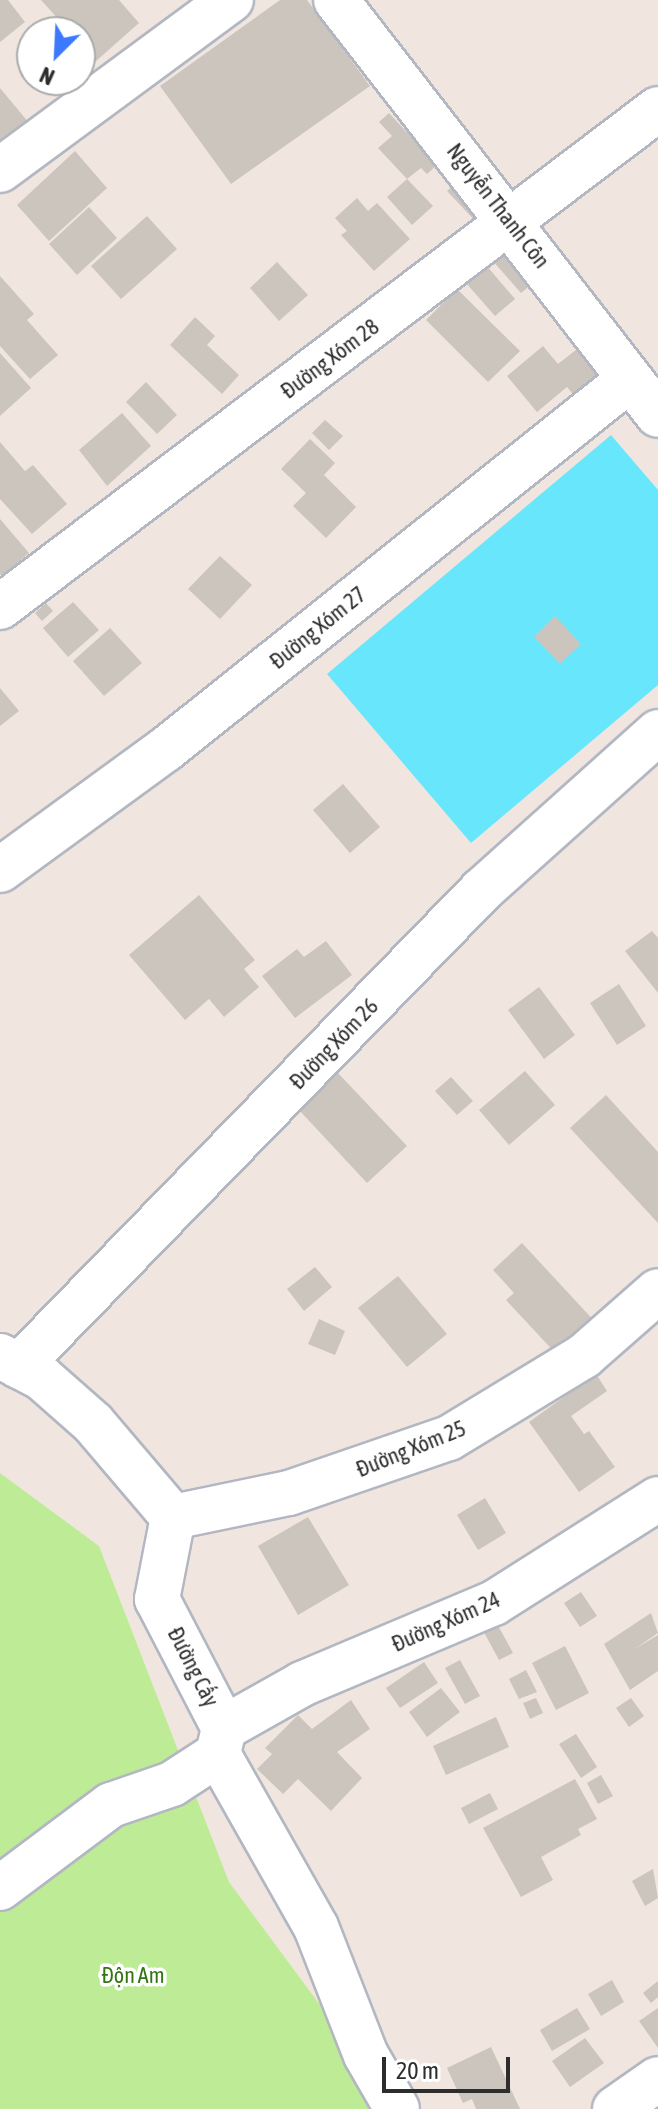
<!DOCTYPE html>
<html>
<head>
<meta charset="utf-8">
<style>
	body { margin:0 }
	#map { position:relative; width:658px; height:2109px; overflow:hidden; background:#f0e6df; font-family:"Asap Condensed",sans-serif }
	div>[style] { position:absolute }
	.green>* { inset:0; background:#beec96 }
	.water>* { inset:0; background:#68e7fc }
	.building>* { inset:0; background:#cbc5bd }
	.roads { filter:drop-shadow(2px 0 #b2b7c2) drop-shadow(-2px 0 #b2b7c2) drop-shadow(0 2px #b2b7c2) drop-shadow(0 -2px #b2b7c2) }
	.minor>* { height:44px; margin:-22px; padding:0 22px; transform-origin:22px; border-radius:22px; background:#fff }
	span { translate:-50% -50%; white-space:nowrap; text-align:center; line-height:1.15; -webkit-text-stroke:7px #fff; paint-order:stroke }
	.street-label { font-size:22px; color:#2d2d2d }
	.park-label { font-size:22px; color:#337513 }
	.north { position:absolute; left:16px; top:16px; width:80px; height:80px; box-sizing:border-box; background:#fff; border:2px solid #ababab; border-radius:50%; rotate:204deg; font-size:22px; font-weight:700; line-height:32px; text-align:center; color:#2d2d2d }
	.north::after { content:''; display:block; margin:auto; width:28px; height:36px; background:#3d79ff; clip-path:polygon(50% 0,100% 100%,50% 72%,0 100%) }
	.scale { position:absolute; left:382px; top:2057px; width:128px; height:36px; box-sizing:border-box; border:4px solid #2d2d2d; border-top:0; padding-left:10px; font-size:24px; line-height:28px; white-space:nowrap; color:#2d2d2d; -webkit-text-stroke:6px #fff; paint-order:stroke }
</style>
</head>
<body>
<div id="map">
	<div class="green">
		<div style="clip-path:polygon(0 1473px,99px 1546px,229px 1882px,397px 2109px,0 2109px)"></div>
	</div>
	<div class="water">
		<div style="clip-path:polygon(611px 435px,658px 490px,658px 685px,471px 843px,327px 674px)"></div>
	</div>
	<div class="building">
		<div style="clip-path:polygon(0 0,8px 0,25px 22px,0 42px)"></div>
		<div style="clip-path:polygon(41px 0,119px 0,139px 23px,95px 62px,80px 44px,80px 32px,70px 32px)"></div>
		<div style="clip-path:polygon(280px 0,307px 0,370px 86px,231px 184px,160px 86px)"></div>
		<div style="clip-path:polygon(0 88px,34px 129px,0 158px)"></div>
		<div style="clip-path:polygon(389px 113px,437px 165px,427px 174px,421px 168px,407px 179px,378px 148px,392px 136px,379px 122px)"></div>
		<div style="clip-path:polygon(75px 151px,107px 188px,49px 241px,17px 205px)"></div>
		<div style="clip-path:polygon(407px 179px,433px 206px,412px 225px,387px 197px)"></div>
		<div style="clip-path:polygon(455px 184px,487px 219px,480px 226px,447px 191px)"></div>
		<div style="clip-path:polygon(357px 198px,368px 211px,377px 203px,410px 239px,374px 271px,341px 235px,347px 231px,335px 218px)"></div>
		<div style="clip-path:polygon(89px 207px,117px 238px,77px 275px,49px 244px)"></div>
		<div style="clip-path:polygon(147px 216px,177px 249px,121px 299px,91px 266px)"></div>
		<div style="clip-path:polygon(510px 244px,539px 278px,521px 293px,492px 260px)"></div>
		<div style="clip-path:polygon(277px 262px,308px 295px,279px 321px,250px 288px)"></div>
		<div style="clip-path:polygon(486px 265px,515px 299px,495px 316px,466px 283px)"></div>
		<div style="clip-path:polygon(0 276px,34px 314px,27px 320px,58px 355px,30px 379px,0 346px)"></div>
		<div style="clip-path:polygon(457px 289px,520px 351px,488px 382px,426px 320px)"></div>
		<div style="clip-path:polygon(195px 317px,215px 336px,207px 345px,239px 375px,222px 394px,170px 345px)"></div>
		<div style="clip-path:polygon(586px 342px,619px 381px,585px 409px,567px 387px,537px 412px,507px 376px,543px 346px,558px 364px)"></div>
		<div style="clip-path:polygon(0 353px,31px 388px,0 416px)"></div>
		<div style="clip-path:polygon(146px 382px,177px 415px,157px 434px,126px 402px)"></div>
		<div style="clip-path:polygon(122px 413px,151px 446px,107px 486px,79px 450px)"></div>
		<div style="clip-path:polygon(325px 420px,343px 436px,329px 450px,312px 433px)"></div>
		<div style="clip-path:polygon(310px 439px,335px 463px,324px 475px,356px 507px,326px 538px,293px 506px,306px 493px,281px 469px)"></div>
		<div style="clip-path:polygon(0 442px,25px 471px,33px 465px,67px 504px,32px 534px,0 499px)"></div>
		<div style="clip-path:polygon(0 519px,29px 553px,2px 576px,0 574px)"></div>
		<div style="clip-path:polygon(220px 556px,252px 585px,220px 619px,188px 589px)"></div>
		<div style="clip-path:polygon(73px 602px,99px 630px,68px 657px,43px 628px)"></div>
		<div style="clip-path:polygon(46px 603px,53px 611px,42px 621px,35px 613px)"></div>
		<div style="clip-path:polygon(555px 616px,581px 644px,560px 664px,534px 637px)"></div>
		<div style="clip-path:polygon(110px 628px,142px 663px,104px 696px,73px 661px)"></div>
		<div style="clip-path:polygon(0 688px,19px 711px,0 726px)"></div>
		<div style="clip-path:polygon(343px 784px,380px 827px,350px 853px,313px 810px)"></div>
		<div style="clip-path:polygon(199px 895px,255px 960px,244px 969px,259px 987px,224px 1017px,209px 999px,185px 1020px,129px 955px)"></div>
		<div style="clip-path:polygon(652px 931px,658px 938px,658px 993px,625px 951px)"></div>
		<div style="clip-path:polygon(326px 941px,352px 975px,295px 1018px,262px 976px,297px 949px,304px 957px)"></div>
		<div style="clip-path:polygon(619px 984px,646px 1026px,617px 1045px,590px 1003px)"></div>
		<div style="clip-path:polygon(539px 987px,575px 1035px,544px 1059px,508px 1010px)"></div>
		<div style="clip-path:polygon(525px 1071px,555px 1105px,509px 1145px,479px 1110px)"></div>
		<div style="clip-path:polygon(338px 1073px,407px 1146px,367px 1183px,299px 1110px)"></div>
		<div style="clip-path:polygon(451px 1077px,473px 1101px,457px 1115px,435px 1091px)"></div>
		<div style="clip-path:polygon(606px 1095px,658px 1152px,658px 1223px,570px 1128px)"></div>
		<div style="clip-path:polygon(522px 1243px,598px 1325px,561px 1359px,506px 1300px,514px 1293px,493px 1270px)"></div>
		<div style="clip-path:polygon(315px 1267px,332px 1287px,304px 1311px,287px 1289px)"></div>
		<div style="clip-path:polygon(398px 1276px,447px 1334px,407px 1367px,358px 1308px)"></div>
		<div style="clip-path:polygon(319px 1319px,345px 1331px,335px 1355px,308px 1344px)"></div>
		<div style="clip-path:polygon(596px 1374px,607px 1391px,571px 1416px,584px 1434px,589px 1431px,615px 1467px,579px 1492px,529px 1422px)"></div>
		<div style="clip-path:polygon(485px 1498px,506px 1533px,478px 1550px,457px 1515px)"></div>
		<div style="clip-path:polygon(308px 1517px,349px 1585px,298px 1615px,258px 1546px)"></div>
		<div style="clip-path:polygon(581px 1592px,597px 1616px,580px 1627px,564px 1603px)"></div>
		<div style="clip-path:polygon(651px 1613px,658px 1633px,633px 1650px,658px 1635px,658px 1671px,630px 1690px,604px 1644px)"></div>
		<div style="clip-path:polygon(494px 1618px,513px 1653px,499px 1660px,480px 1625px)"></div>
		<div style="clip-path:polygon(565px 1646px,589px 1693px,556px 1710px,532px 1663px)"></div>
		<div style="clip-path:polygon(460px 1660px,480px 1696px,465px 1704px,445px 1668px)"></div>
		<div style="clip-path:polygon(424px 1662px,438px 1683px,400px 1708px,386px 1688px)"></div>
		<div style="clip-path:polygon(526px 1670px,537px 1692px,519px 1699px,509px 1679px)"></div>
		<div style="clip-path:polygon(441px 1688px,460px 1712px,427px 1737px,409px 1712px)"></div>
		<div style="clip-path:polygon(536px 1698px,543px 1713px,530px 1719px,523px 1703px)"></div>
		<div style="clip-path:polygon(631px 1698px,644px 1716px,629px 1727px,616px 1708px)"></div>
		<div style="clip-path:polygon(351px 1700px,370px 1729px,337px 1752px,362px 1778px,331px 1811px,298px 1779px,283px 1794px,257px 1769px,272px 1754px,265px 1748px,298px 1715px,312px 1729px)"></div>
		<div style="clip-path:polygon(496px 1717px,509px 1747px,446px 1775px,433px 1746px)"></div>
		<div style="clip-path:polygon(576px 1734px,597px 1767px,581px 1778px,559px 1744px)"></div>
		<div style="clip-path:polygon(601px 1775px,613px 1796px,598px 1804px,587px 1783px)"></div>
		<div style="clip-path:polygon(575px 1779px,597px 1819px,578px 1829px,581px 1835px,541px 1857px,553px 1880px,521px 1897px,483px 1828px)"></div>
		<div style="clip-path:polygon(490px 1793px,498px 1809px,469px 1824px,461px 1808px)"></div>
		<div style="clip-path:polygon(653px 1869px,658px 1898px,645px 1906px,632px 1881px)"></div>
		<div style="clip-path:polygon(612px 1980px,624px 2002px,601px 2016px,588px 1994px)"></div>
		<div style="clip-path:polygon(658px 1981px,658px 1997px,651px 2003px,643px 1993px)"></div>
		<div style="clip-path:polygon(577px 2008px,590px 2029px,552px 2051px,540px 2030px)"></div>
		<div style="clip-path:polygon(658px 2008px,658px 2048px,639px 2021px)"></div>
		<div style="clip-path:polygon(585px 2038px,604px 2063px,570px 2087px,552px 2061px)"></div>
		<div style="clip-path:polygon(491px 2047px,520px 2109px,476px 2109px,472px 2099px,463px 2103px,447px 2068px)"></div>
	</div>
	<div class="roads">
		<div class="minor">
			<div style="left:336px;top:0;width:525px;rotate:52.19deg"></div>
			<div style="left:0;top:170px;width:287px;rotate:-36.4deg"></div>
			<div style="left:0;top:607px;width:825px;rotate:-37.12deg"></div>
			<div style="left:0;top:870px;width:205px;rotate:-36.1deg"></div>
			<div style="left:166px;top:749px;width:593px;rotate:-38.57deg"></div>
			<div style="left:0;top:1356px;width:47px;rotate:27.6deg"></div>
			<div style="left:42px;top:1378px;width:68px;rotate:41.4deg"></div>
			<div style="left:93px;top:1423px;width:123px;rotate:49.6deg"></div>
			<div style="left:173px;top:1517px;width:84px;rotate:101deg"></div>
			<div style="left:157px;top:1599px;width:145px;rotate:62.6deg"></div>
			<div style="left:224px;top:1728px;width:27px;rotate:103deg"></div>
			<div style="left:218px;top:1754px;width:199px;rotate:60.5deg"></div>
			<div style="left:316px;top:1927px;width:137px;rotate:68.7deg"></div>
			<div style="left:366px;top:2055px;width:62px;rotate:60.1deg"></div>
			<div style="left:19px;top:1366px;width:663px;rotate:-45.79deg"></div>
			<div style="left:481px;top:891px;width:238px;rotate:-41.9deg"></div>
			<div style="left:173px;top:1517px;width:118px;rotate:-11.7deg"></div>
			<div style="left:289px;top:1493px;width:169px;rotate:-19deg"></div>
			<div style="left:449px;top:1438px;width:158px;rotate:-31.3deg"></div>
			<div style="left:584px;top:1356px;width:98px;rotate:-41.3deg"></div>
			<div style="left:224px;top:1728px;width:90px;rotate:-29.4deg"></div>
			<div style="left:302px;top:1684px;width:208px;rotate:-22.9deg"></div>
			<div style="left:494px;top:1603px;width:194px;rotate:-32.4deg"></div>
			<div style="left:0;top:1888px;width:139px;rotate:-36.8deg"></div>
			<div style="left:111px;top:1805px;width:65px;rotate:-19deg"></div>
			<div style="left:172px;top:1784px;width:55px;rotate:-33.1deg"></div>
			<div style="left:615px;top:2109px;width:52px;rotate:-34.9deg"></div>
		</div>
	</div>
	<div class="street-label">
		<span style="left:498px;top:206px;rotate:52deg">Nguyễn Thanh Côn</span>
		<span style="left:330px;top:359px;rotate:-37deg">Đường Xóm 28</span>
		<span style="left:318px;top:628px;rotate:-39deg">Đường Xóm 27</span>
		<span style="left:334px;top:1044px;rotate:-46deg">Đường Xóm 26</span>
		<span style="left:411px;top:1449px;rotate:-22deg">Đường Xóm 25</span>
		<span style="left:446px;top:1622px;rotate:-24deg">Đường Xóm 24</span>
		<span style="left:193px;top:1667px;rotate:63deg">Đường Cấy</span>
	</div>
	<div class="park-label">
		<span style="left:133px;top:1976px">Độn Am</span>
	</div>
	<div class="north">N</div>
	<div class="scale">20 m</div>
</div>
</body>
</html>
